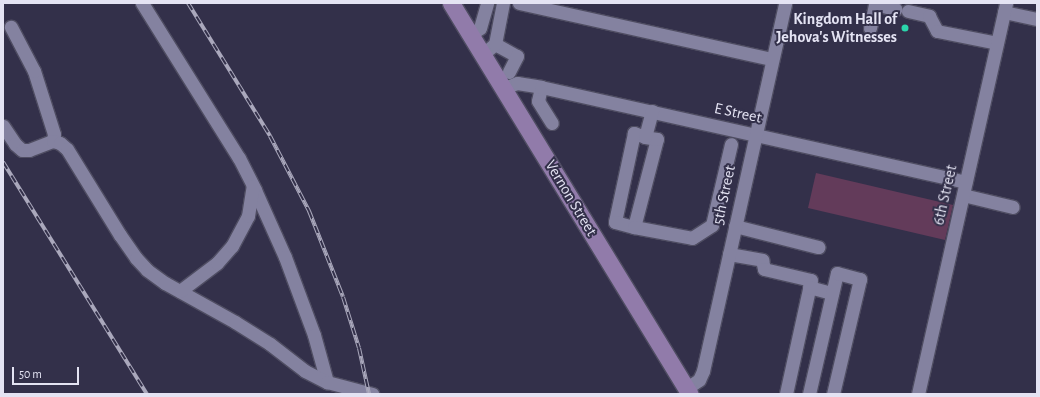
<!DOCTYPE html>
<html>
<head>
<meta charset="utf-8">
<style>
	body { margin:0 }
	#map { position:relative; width:1040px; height:397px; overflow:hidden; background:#33304a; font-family:"Alegreya Sans",sans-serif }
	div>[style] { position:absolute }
	.green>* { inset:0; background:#633b5a }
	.roads { filter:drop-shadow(1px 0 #4f4d62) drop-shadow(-1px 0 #4f4d62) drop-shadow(0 1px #4f4d62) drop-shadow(0 -1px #4f4d62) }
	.minor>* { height:13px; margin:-6.5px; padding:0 6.5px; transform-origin:6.5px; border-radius:6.5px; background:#8482a0 }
	.major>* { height:17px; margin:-8.5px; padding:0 8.5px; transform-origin:8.5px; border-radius:8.5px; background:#917baa }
	.rail>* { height:4px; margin-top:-2px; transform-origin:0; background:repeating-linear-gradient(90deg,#33304a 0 8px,#aaa8bc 0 16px); box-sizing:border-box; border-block:1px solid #aaa8bc }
	.dots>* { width:11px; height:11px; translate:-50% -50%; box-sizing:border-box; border:2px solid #33304a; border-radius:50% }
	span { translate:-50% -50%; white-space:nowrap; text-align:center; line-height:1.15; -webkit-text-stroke:4px #33304a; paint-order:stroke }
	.poi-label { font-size:16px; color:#e4e3f3; font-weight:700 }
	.right { translate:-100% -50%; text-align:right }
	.street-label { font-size:16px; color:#e4e3f3 }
	.frame { position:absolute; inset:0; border:4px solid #e4e3f3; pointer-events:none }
	.scale { position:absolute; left:12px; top:367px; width:67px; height:18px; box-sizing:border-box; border:2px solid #e4e3f3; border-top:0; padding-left:5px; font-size:12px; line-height:14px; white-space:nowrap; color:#e4e3f3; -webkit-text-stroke:3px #33304a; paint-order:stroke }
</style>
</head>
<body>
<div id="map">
	<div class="green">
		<div style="clip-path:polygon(816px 173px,953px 205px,945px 240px,808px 208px)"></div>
	</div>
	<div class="roads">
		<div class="minor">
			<div style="left:142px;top:3px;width:183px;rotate:58deg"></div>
			<div style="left:239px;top:158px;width:36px;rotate:63deg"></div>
			<div style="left:255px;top:190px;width:73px;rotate:65.9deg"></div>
			<div style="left:285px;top:257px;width:83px;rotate:69.6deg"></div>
			<div style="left:314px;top:335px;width:49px;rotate:74.5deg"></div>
			<div style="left:519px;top:3px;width:259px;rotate:12.5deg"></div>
			<div style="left:908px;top:11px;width:22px;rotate:13deg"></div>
			<div style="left:929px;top:16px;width:17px;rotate:62deg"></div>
			<div style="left:937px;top:31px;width:61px;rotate:11.3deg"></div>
			<div style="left:1004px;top:12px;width:34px;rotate:12deg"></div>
			<div style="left:870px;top:28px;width:25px;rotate:-78deg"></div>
			<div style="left:875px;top:4px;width:21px;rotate:14deg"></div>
			<div style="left:471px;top:35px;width:11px;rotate:-38deg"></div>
			<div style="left:480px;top:28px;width:26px;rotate:-74deg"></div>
			<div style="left:495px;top:44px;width:25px;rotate:29deg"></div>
			<div style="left:517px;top:56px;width:18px;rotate:117deg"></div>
			<div style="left:483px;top:54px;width:16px;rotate:-40deg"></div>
			<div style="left:495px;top:44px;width:42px;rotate:-79deg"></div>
			<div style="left:541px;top:87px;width:14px;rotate:102deg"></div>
			<div style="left:538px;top:101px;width:26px;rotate:58deg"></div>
			<div style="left:504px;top:88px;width:14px;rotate:-21deg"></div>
			<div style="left:517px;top:83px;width:24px;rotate:9deg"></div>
			<div style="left:541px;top:87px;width:435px;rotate:12.6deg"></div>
			<div style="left:3px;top:126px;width:22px;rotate:56deg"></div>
			<div style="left:15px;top:144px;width:9px;rotate:41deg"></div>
			<div style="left:22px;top:150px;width:7px"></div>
			<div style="left:29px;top:150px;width:26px;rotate:-21deg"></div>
			<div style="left:53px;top:141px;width:7px;rotate:-82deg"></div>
			<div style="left:54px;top:134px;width:66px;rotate:-107.6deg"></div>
			<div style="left:34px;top:71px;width:50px;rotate:-117.6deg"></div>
			<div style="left:645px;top:137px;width:12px;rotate:-160deg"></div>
			<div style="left:634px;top:133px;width:91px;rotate:102.1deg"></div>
			<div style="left:615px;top:222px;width:20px;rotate:15deg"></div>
			<div style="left:634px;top:227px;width:91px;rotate:-75.4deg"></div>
			<div style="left:657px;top:139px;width:12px;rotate:-171deg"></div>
			<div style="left:645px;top:137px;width:27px;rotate:-75deg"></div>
			<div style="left:53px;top:141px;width:7px;rotate:16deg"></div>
			<div style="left:60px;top:143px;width:9px;rotate:41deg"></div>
			<div style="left:67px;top:149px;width:101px;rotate:58.4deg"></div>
			<div style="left:120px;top:235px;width:28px;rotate:55deg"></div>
			<div style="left:136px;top:258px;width:16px;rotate:47deg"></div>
			<div style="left:147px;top:270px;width:22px;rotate:36deg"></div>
			<div style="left:165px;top:283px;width:80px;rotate:29.1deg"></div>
			<div style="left:235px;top:322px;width:41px;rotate:32.2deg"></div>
			<div style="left:270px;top:344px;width:44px;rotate:37.6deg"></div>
			<div style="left:305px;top:371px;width:25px;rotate:27deg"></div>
			<div style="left:327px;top:382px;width:47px;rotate:14.9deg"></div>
			<div style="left:963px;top:195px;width:51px;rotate:13.5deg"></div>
			<div style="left:735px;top:226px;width:86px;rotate:14.2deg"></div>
			<div style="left:634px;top:227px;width:59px;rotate:10.7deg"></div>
			<div style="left:692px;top:238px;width:24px;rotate:-33deg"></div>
			<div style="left:712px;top:225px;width:83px;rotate:-76.8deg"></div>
			<div style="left:729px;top:254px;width:34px;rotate:10deg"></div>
			<div style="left:762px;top:260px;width:9px;rotate:77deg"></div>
			<div style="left:764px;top:269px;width:48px;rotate:13.2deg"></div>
			<div style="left:811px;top:280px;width:117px;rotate:102.4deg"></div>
			<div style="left:809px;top:287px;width:24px;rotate:15deg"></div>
			<div style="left:180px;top:291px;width:46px;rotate:-37.1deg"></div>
			<div style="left:217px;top:263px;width:23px;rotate:-49deg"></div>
			<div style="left:232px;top:246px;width:34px;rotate:-62deg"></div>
			<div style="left:248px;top:216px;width:30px;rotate:-81deg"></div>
			<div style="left:687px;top:388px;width:14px;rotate:-34deg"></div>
			<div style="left:699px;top:380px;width:10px;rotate:-66deg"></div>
			<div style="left:703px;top:371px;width:377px;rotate:-77.4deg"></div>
			<div style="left:809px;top:394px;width:124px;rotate:-77deg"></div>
			<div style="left:837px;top:273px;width:24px;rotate:15deg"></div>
			<div style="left:860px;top:279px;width:118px;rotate:103.2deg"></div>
			<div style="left:918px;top:394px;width:401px;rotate:-77.3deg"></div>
		</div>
		<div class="major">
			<div style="left:451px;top:3px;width:458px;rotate:58.6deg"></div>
		</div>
	</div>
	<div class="rail">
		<div style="left:188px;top:3px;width:156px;rotate:58.3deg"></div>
		<div style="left:270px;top:136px;width:85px;rotate:62.5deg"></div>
		<div style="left:309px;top:211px;width:92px;rotate:68.4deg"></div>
		<div style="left:343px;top:297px;width:53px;rotate:72.6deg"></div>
		<div style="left:359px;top:348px;width:47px;rotate:77.7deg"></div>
		<div style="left:3px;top:162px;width:273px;rotate:58.2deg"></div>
	</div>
	<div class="dots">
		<div style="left:905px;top:28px;background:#2bd5ac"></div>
	</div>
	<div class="poi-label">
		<span class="right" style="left:897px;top:28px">Kingdom Hall of<br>Jehova's Witnesses</span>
	</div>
	<div class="street-label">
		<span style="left:738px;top:113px;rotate:12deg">E Street</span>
		<span style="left:724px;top:195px;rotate:-78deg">5th Street</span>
		<span style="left:945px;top:195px;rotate:-77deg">6th Street</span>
		<span style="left:571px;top:198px;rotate:59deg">Vernon Street</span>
	</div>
	<div class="frame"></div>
	<div class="scale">50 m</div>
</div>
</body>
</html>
